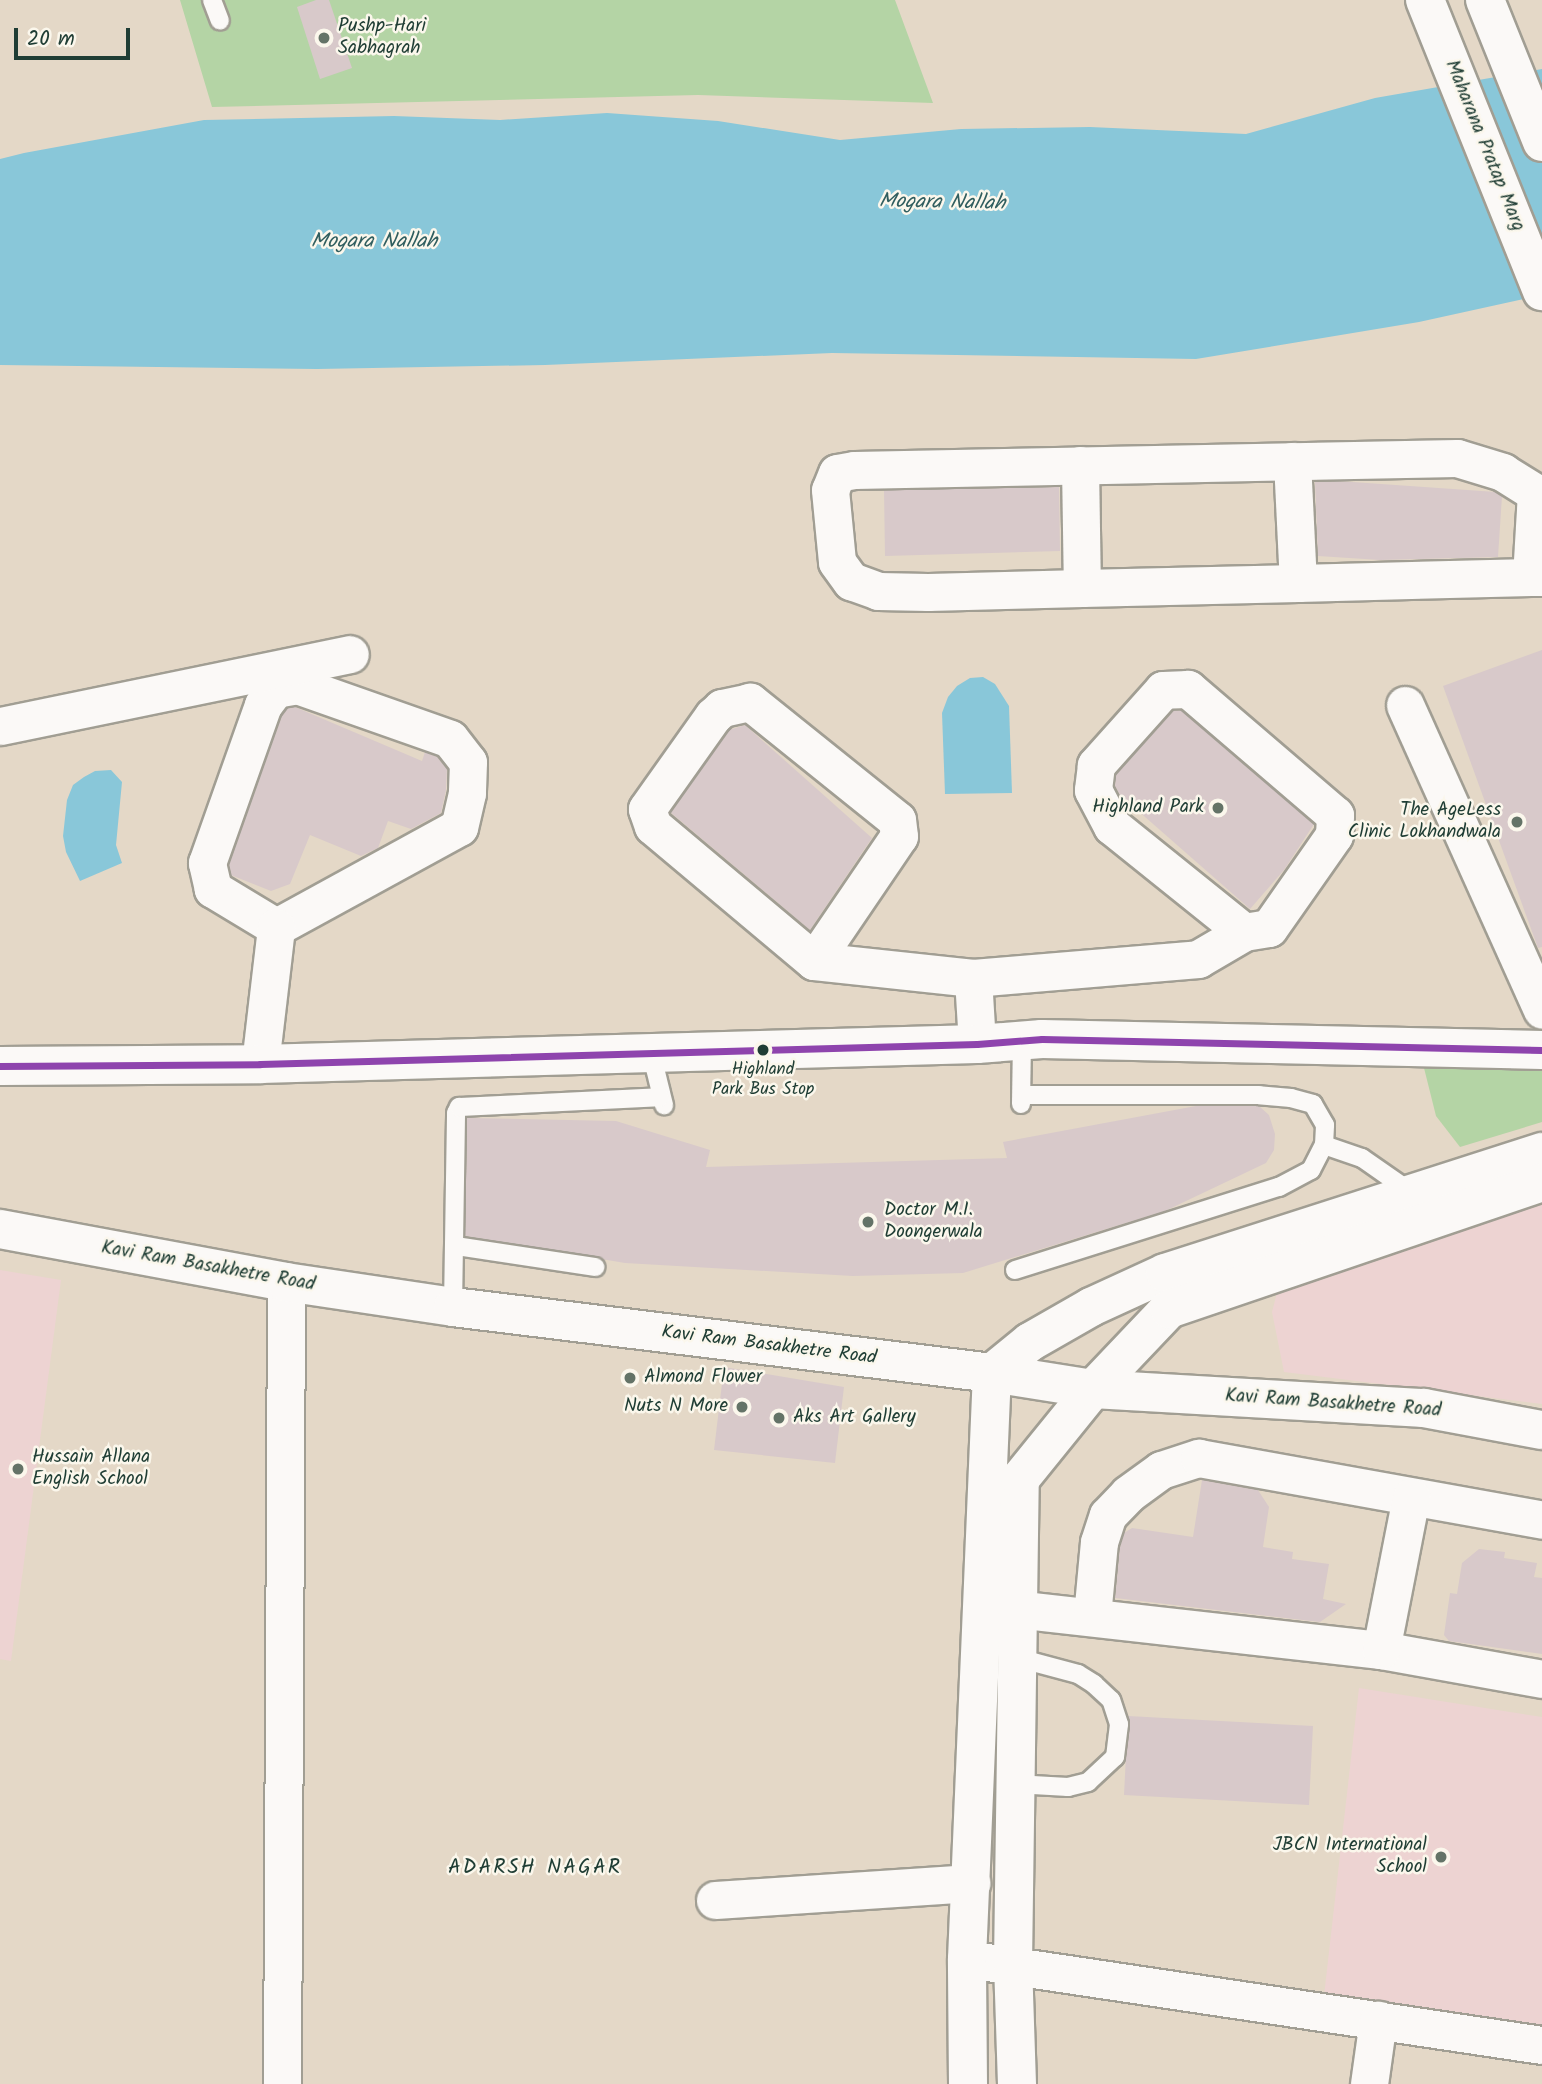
<!DOCTYPE html>
<html>
<head>
<meta charset="utf-8">
<style>
	body { margin:0 }
	#map { position:relative; width:1542px; height:2084px; overflow:hidden; background:#e4d8c7; font-family:Kalam,sans-serif }
	div>[style] { position:absolute }
	.built>* { inset:0; background:#edd3d2 }
	.green>* { inset:0; background:#b4d4a5 }
	.water>* { inset:0; background:#89c7d9 }
	.building>* { inset:0; background:#d8c9ca }
	.roads { filter:drop-shadow(2px 0 #a19e93) drop-shadow(-2px 0 #a19e93) drop-shadow(0 2px #a19e93) drop-shadow(0 -2px #a19e93) }
	.service>* { height:18px; margin:-9px; padding:0 9px; transform-origin:9px; border-radius:9px; background:#fbf9f7 }
	.minor>* { height:37px; margin:-18.5px; padding:0 18.5px; transform-origin:18.5px; border-radius:18.5px; background:#fbf9f7 }
	.tertiary>* { height:38px; margin:-19px; padding:0 19px; transform-origin:19px; border-radius:19px; background:#fbf9f7 }
	.secondary>* { height:38px; margin:-19px; padding:0 19px; transform-origin:19px; border-radius:19px; background:#fbf9f7 }
	.bus-1>* { height:7px; margin:-3.5px; padding:0 3.5px; transform-origin:3.5px; border-radius:3.5px; background:#8e44ad }
	.dots>* { width:19px; height:19px; translate:-50% -50%; box-sizing:border-box; border:4px solid #fbf7ec; border-radius:50% }
	span { translate:-50% -50%; white-space:nowrap; text-align:center; line-height:1.15; -webkit-text-stroke:5px #fbf7ec; paint-order:stroke }
	.bus-label { font-size:17px; color:#1f3d34 }
	.poi-label { font-size:19px; color:#1f3d34 }
	.left { translate:0 -50%; text-align:left }
	.right { translate:-100% -50%; text-align:right }
	.street-label { font-size:19px; color:#1f3d34 }
	.water-label { font-size:21px; color:#305e5f; font-style:italic }
	.neighbourhood-label { font-size:21px; color:#1f3d34; letter-spacing:2px }
	.scale { position:absolute; left:14px; top:28px; width:116px; height:32px; box-sizing:border-box; border:4px solid #1f3d34; border-top:0; padding-left:9px; font-size:21px; line-height:24px; white-space:nowrap; color:#1f3d34; -webkit-text-stroke:5px #fbf7ec; paint-order:stroke }
</style>
</head>
<body>
<div id="map">
	<div class="built">
		<div style="clip-path:polygon(1542px 1201px,1542px 1404px,1284px 1372px,1272px 1312px,1278px 1289px)"></div>
		<div style="clip-path:polygon(0 1270px,61px 1280px,11px 1661px,0 1659px)"></div>
		<div style="clip-path:polygon(1359px 1688px,1542px 1717px,1542px 2030px,1324px 1996px)"></div>
	</div>
	<div class="green">
		<div style="clip-path:polygon(180px 0,895px 0,933px 103px,698px 95px,212px 107px)"></div>
		<div style="clip-path:polygon(1424px 1068px,1542px 1068px,1542px 1122px,1460px 1147px,1436px 1116px)"></div>
	</div>
	<div class="water">
		<div style="clip-path:polygon(1542px 69px,1542px 295px,1419px 322px,1196px 359px,832px 353px,545px 365px,317px 369px,0 365px,0 159px,24px 153px,204px 120px,394px 116px,500px 120px,607px 113px,718px 121px,840px 140px,961px 129px,1090px 127px,1246px 134px,1375px 98px)"></div>
		<div style="clip-path:polygon(983px 677px,995px 684px,1009px 706px,1012px 793px,945px 794px,942px 713px,948px 697px,957px 686px,970px 678px)"></div>
		<div style="clip-path:polygon(111px 770px,122px 782px,116px 845px,122px 863px,80px 881px,66px 852px,63px 836px,67px 800px,73px 785px,84px 777px,95px 771px)"></div>
	</div>
	<div class="building">
		<div style="clip-path:polygon(316px 0,329px 0,352px 68px,320px 79px,297px 7px)"></div>
		<div style="clip-path:polygon(1338px 481px,1496px 492px,1502px 496px,1498px 557px,1380px 560px,1318px 556px,1315px 482px)"></div>
		<div style="clip-path:polygon(1059px 487px,1060px 551px,885px 556px,884px 490px)"></div>
		<div style="clip-path:polygon(1542px 650px,1542px 947px,1538px 948px,1443px 686px)"></div>
		<div style="clip-path:polygon(295px 707px,422px 761px,425px 752px,437px 757px,447px 769px,446px 790px,441px 813px,411px 829px,388px 821px,378px 848px,361px 856px,310px 835px,290px 884px,271px 891px,231px 875px,229px 864px,282px 715px,287px 708px)"></div>
		<div style="clip-path:polygon(1181px 710px,1314px 824px,1284px 870px,1250px 909px,1120px 795px,1115px 786px,1116px 774px,1173px 711px)"></div>
		<div style="clip-path:polygon(745px 725px,872px 838px,810px 930px,670px 812px,729px 730px)"></div>
		<div style="clip-path:polygon(1196px 1106px,1259px 1106px,1269px 1115px,1275px 1134px,1274px 1150px,1266px 1163px,1165px 1211px,963px 1273px,853px 1276px,625px 1263px,465px 1236px,467px 1118px,616px 1121px,710px 1150px,706px 1167px,1007px 1158px,1003px 1142px)"></div>
		<div style="clip-path:polygon(724px 1367px,844px 1387px,835px 1463px,714px 1450px)"></div>
		<div style="clip-path:polygon(1202px 1480px,1258px 1490px,1269px 1507px,1263px 1547px,1293px 1552px,1292px 1559px,1329px 1564px,1323px 1599px,1346px 1604px,1320px 1622px,1115px 1598px,1120px 1546px,1124px 1533px,1132px 1528px,1193px 1537px)"></div>
		<div style="clip-path:polygon(1479px 1549px,1505px 1552px,1504px 1558px,1537px 1563px,1534px 1577px,1542px 1578px,1542px 1654px,1449px 1641px,1444px 1635px,1450px 1593px,1457px 1594px,1462px 1563px)"></div>
		<div style="clip-path:polygon(1128px 1716px,1313px 1726px,1309px 1805px,1124px 1795px)"></div>
	</div>
	<div class="roads">
		<div class="service">
			<div style="left:212px;top:0;width:22px;rotate:69deg"></div>
			<div style="left:651px;top:1052px;width:55px;rotate:76.2deg"></div>
			<div style="left:1021px;top:1104px;width:63px;rotate:-89.1deg"></div>
			<div style="left:1324px;top:1145px;width:40px;rotate:18.9deg"></div>
			<div style="left:1362px;top:1158px;width:61px;rotate:35deg"></div>
			<div style="left:456px;top:1246px;width:141px;rotate:8.6deg"></div>
			<div style="left:1015px;top:1270px;width:277px;rotate:-17.5deg"></div>
			<div style="left:1279px;top:1187px;width:36px;rotate:-28deg"></div>
			<div style="left:1311px;top:1170px;width:28px;rotate:-63deg"></div>
			<div style="left:1324px;top:1145px;width:20px;rotate:-87deg"></div>
			<div style="left:1325px;top:1125px;width:24px;rotate:-120deg"></div>
			<div style="left:1313px;top:1104px;width:23px;rotate:-165deg"></div>
			<div style="left:1291px;top:1098px;width:32px;rotate:-175deg"></div>
			<div style="left:1259px;top:1095px;width:235px;rotate:180deg"></div>
			<div style="left:453px;top:1307px;width:194px;rotate:-89.1deg"></div>
			<div style="left:456px;top:1113px;width:7px;rotate:-63deg"></div>
			<div style="left:459px;top:1107px;width:201px;rotate:-2.8deg"></div>
			<div style="left:1015px;top:1784px;width:53px;rotate:3.2deg"></div>
			<div style="left:1068px;top:1787px;width:21px;rotate:-14deg"></div>
			<div style="left:1088px;top:1782px;width:37px;rotate:-43deg"></div>
			<div style="left:1115px;top:1757px;width:33px;rotate:-83deg"></div>
			<div style="left:1119px;top:1724px;width:25px;rotate:-108deg"></div>
			<div style="left:1111px;top:1700px;width:23px;rotate:-137deg"></div>
			<div style="left:1094px;top:1684px;width:19px;rotate:-148deg"></div>
			<div style="left:1078px;top:1674px;width:62px;rotate:-165.1deg"></div>
		</div>
		<div class="minor">
			<div style="left:1292px;top:461px;width:122px;rotate:87.2deg"></div>
			<div style="left:1080px;top:465px;width:123px;rotate:89.1deg"></div>
			<div style="left:1531px;top:577px;width:84px;rotate:-86.6deg"></div>
			<div style="left:1536px;top:493px;width:39px;rotate:-148deg"></div>
			<div style="left:1503px;top:472px;width:48px;rotate:-163.1deg"></div>
			<div style="left:1457px;top:458px;width:603px;rotate:178.86deg"></div>
			<div style="left:854px;top:470px;width:17px;rotate:170deg"></div>
			<div style="left:837px;top:473px;width:18px;rotate:112deg"></div>
			<div style="left:830px;top:490px;width:72px;rotate:84.4deg"></div>
			<div style="left:837px;top:562px;width:24px;rotate:54deg"></div>
			<div style="left:851px;top:581px;width:29px;rotate:20deg"></div>
			<div style="left:878px;top:591px;width:50px;rotate:1.1deg"></div>
			<div style="left:928px;top:592px;width:154px;rotate:-1.5deg"></div>
			<div style="left:1082px;top:588px;width:216px;rotate:-1.3deg"></div>
			<div style="left:1298px;top:583px;width:233px;rotate:-1.5deg"></div>
			<div style="left:1531px;top:577px;width:11px"></div>
			<div style="left:297px;top:685px;width:162px;rotate:19.4deg"></div>
			<div style="left:450px;top:739px;width:29px;rotate:52deg"></div>
			<div style="left:468px;top:762px;width:31px;rotate:92deg"></div>
			<div style="left:467px;top:793px;width:35px;rotate:103deg"></div>
			<div style="left:459px;top:827px;width:209px;rotate:151.3deg"></div>
			<div style="left:276px;top:927px;width:74px;rotate:-148.9deg"></div>
			<div style="left:213px;top:889px;width:27px;rotate:-103deg"></div>
			<div style="left:207px;top:863px;width:168px;rotate:-70.5deg"></div>
			<div style="left:263px;top:705px;width:20px;rotate:-53deg"></div>
			<div style="left:275px;top:689px;width:22px;rotate:-10deg"></div>
			<div style="left:1405px;top:705px;width:334px;rotate:65.8deg"></div>
			<div style="left:0;top:726px;width:357px;rotate:-11.6deg"></div>
			<div style="left:814px;top:961px;width:151px;rotate:-55.8deg"></div>
			<div style="left:899px;top:836px;width:16px;rotate:-97deg"></div>
			<div style="left:897px;top:820px;width:189px;rotate:-141.2deg"></div>
			<div style="left:750px;top:702px;width:29px;rotate:168deg"></div>
			<div style="left:722px;top:708px;width:12px;rotate:138deg"></div>
			<div style="left:713px;top:716px;width:114px;rotate:125.4deg"></div>
			<div style="left:647px;top:809px;width:18px;rotate:71deg"></div>
			<div style="left:653px;top:826px;width:210px;rotate:40deg"></div>
			<div style="left:814px;top:961px;width:160px;rotate:6.1deg"></div>
			<div style="left:973px;top:978px;width:66px;rotate:86.5deg"></div>
			<div style="left:973px;top:978px;width:226px;rotate:-4.8deg"></div>
			<div style="left:1198px;top:959px;width:53px;rotate:-30.4deg"></div>
			<div style="left:1244px;top:932px;width:25px;rotate:-9deg"></div>
			<div style="left:1269px;top:928px;width:113px;rotate:-55deg"></div>
			<div style="left:1334px;top:835px;width:20px;rotate:-87deg"></div>
			<div style="left:1335px;top:815px;width:194px;rotate:-139.4deg"></div>
			<div style="left:1188px;top:689px;width:25px;rotate:178deg"></div>
			<div style="left:1163px;top:690px;width:101px;rotate:131.8deg"></div>
			<div style="left:1096px;top:765px;width:25px;rotate:97deg"></div>
			<div style="left:1093px;top:790px;width:41px;rotate:62.2deg"></div>
			<div style="left:1112px;top:826px;width:169px;rotate:38.8deg"></div>
			<div style="left:260px;top:1064px;width:138px;rotate:-83.3deg"></div>
			<div style="left:988px;top:1606px;width:395px;rotate:6.4deg"></div>
			<div style="left:1381px;top:1650px;width:164px;rotate:10.2deg"></div>
			<div style="left:1092px;top:1616px;width:74px;rotate:-84.6deg"></div>
			<div style="left:1099px;top:1542px;width:28px;rotate:-72deg"></div>
			<div style="left:1108px;top:1515px;width:29px;rotate:-46deg"></div>
			<div style="left:1128px;top:1494px;width:41px;rotate:-36deg"></div>
			<div style="left:1161px;top:1470px;width:40px;rotate:-18deg"></div>
			<div style="left:1199px;top:1458px;width:349px;rotate:10.2deg"></div>
			<div style="left:1381px;top:1650px;width:156px;rotate:-78.9deg"></div>
			<div style="left:715px;top:1900px;width:257px;rotate:-3.8deg"></div>
			<div style="left:967px;top:1959px;width:581px;rotate:8.51deg"></div>
			<div style="left:282px;top:2084px;width:802px;rotate:-89.71deg"></div>
			<div style="left:1369px;top:2084px;width:65px;rotate:-82deg"></div>
		</div>
		<div class="tertiary">
			<div style="left:0;top:1066px;width:260px;rotate:-0.4deg"></div>
			<div style="left:260px;top:1064px;width:717px;rotate:-1.6deg"></div>
			<div style="left:977px;top:1044px;width:65px;rotate:-4.4deg"></div>
			<div style="left:1042px;top:1039px;width:500px;rotate:1.26deg"></div>
			<div style="left:0;top:1229px;width:291px;rotate:10.5deg"></div>
			<div style="left:286px;top:1282px;width:169px;rotate:8.5deg"></div>
			<div style="left:453px;top:1307px;width:543px;rotate:6.98deg"></div>
			<div style="left:992px;top:1373px;width:102px;rotate:9deg"></div>
			<div style="left:1093px;top:1389px;width:332px;rotate:3.3deg"></div>
			<div style="left:1424px;top:1408px;width:120px;rotate:10.6deg"></div>
		</div>
		<div class="secondary">
			<div style="left:1425px;top:0;width:314px;rotate:68.1deg"></div>
			<div style="left:1485px;top:0;width:153px;rotate:68.1deg"></div>
			<div style="left:968px;top:2084px;width:125px;rotate:-90.5deg"></div>
			<div style="left:967px;top:1959px;width:587px;rotate:-87.56deg"></div>
			<div style="left:992px;top:1373px;width:49px;rotate:-39.2deg"></div>
			<div style="left:1030px;top:1342px;width:70px;rotate:-29.8deg"></div>
			<div style="left:1091px;top:1307px;width:81px;rotate:-24.7deg"></div>
			<div style="left:1165px;top:1273px;width:396px;rotate:-17.8deg"></div>
			<div style="left:1017px;top:2084px;width:120px;rotate:-91.9deg"></div>
			<div style="left:1013px;top:1964px;width:485px;rotate:-89.2deg"></div>
			<div style="left:1020px;top:1479px;width:116px;rotate:-51deg"></div>
			<div style="left:1093px;top:1389px;width:110px;rotate:-46.5deg"></div>
			<div style="left:1169px;top:1309px;width:394px;rotate:-18.8deg"></div>
		</div>
	</div>
	<div class="bus-1">
		<div style="left:0;top:1066px;width:260px;rotate:-0.4deg"></div>
		<div style="left:260px;top:1064px;width:717px;rotate:-1.6deg"></div>
		<div style="left:977px;top:1044px;width:65px;rotate:-4.4deg"></div>
		<div style="left:1042px;top:1039px;width:500px;rotate:1.26deg"></div>
	</div>
	<div class="dots">
		<div style="left:324px;top:38px;background:#647367"></div>
		<div style="left:1218px;top:808px;background:#647367"></div>
		<div style="left:1517px;top:822px;background:#647367"></div>
		<div style="left:763px;top:1050px;background:#1f3d34"></div>
		<div style="left:868px;top:1222px;background:#647367"></div>
		<div style="left:630px;top:1378px;background:#647367"></div>
		<div style="left:742px;top:1407px;background:#647367"></div>
		<div style="left:779px;top:1418px;background:#647367"></div>
		<div style="left:18px;top:1469px;background:#647367"></div>
		<div style="left:1441px;top:1857px;background:#647367"></div>
	</div>
	<div class="bus-label">
		<span style="left:763px;top:1080px">Highland<br>Park Bus Stop</span>
	</div>
	<div class="poi-label">
		<span class="left" style="left:338px;top:38px">Pushp-Hari<br>Sabhagrah</span>
		<span class="right" style="left:1204px;top:808px">Highland Park</span>
		<span class="right" style="left:1501px;top:822px">The AgeLess<br>Clinic Lokhandwala</span>
		<span class="left" style="left:884px;top:1222px">Doctor M.I.<br>Doongerwala</span>
		<span class="left" style="left:644px;top:1378px">Almond Flower</span>
		<span class="right" style="left:728px;top:1407px">Nuts N More</span>
		<span class="left" style="left:793px;top:1418px">Aks Art Gallery</span>
		<span class="left" style="left:32px;top:1469px">Hussain Allana<br>English School</span>
		<span class="right" style="left:1427px;top:1857px">JBCN International<br>School</span>
	</div>
	<div class="street-label">
		<span style="left:1484px;top:146px;rotate:68deg">Maharana Pratap Marg</span>
		<span style="left:208px;top:1267px;rotate:10deg">Kavi Ram Basakhetre Road</span>
		<span style="left:769px;top:1346px;rotate:7deg">Kavi Ram Basakhetre Road</span>
		<span style="left:1333px;top:1404px;rotate:4deg">Kavi Ram Basakhetre Road</span>
	</div>
	<div class="water-label">
		<span style="left:942px;top:203px;rotate:1deg">Mogara Nallah</span>
		<span style="left:374px;top:242px">Mogara Nallah</span>
	</div>
	<div class="neighbourhood-label">
		<span style="left:535px;top:1868px">ADARSH NAGAR</span>
	</div>
	<div class="scale">20 m</div>
</div>
</body>
</html>
